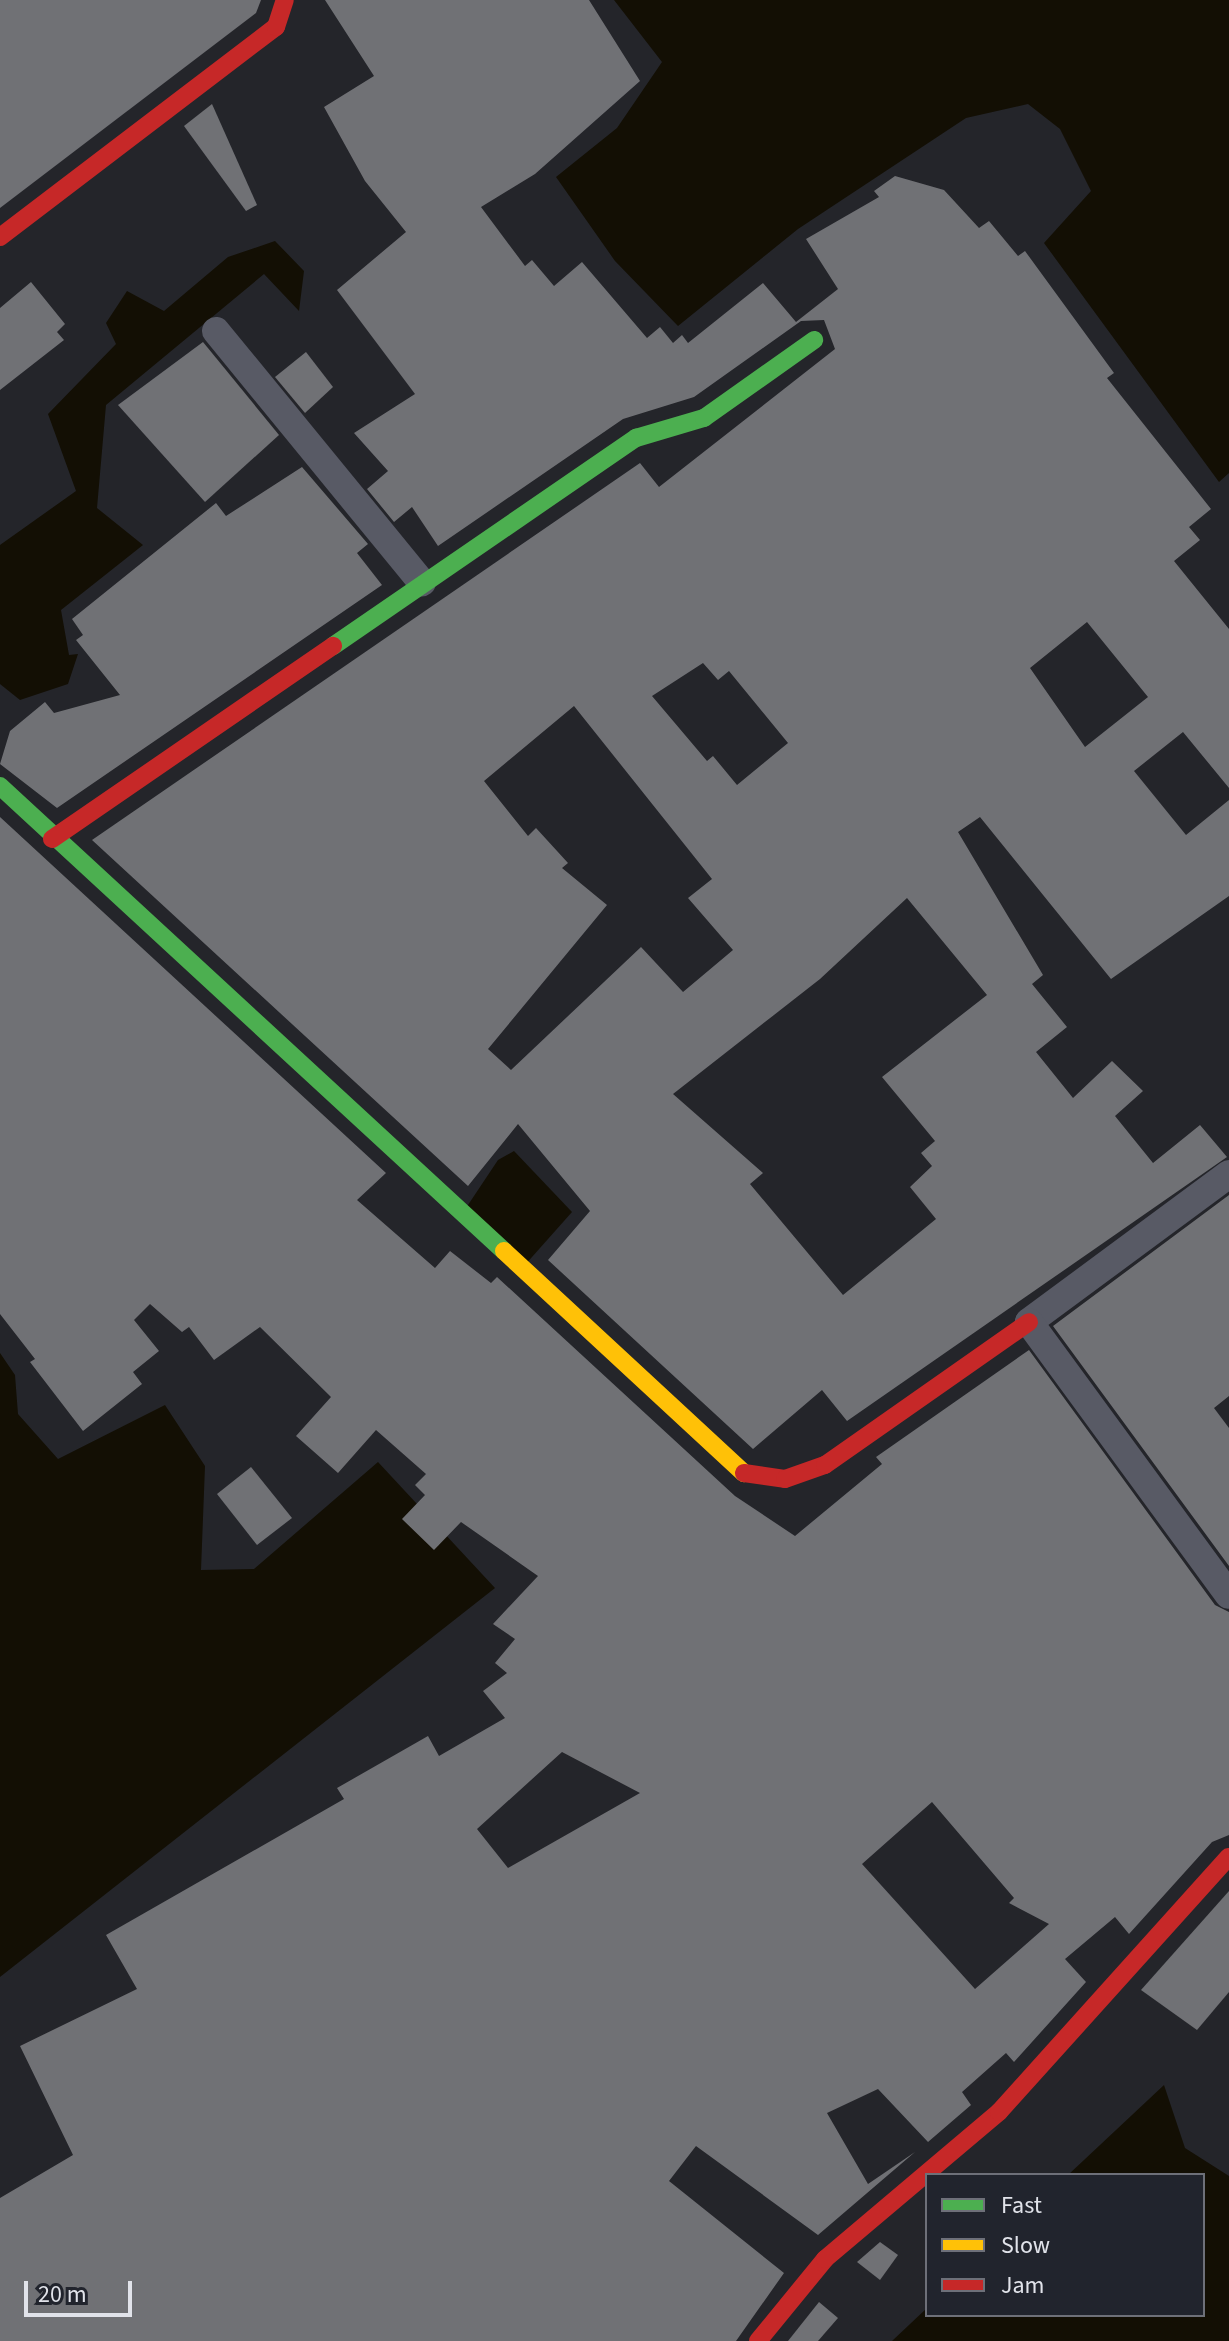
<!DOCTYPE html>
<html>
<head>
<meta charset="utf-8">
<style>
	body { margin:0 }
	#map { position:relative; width:1229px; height:2341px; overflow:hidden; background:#24252a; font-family:"Source Sans 3",sans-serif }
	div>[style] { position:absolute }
	.water>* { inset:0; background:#130f04 }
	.building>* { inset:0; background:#707175 }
	.street>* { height:28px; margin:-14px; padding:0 14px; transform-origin:14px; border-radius:14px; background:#585a65 }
	.fast>* { height:18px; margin:-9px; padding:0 9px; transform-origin:9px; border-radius:9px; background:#4caf50 }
	.slow>* { height:18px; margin:-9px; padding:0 9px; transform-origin:9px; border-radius:9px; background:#ffc107 }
	.jam>* { height:18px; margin:-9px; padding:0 9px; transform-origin:9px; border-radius:9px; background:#c62828 }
	span { translate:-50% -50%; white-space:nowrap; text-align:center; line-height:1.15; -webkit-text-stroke:8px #21242d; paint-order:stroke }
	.legend { position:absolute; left:925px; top:2173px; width:280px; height:144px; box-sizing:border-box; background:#21242d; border:2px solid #6e7079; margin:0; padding:10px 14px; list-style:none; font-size:24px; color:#e1e3ea }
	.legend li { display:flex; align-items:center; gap:16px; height:40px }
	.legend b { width:40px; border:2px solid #6e7079 }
	.scale { position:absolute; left:24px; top:2281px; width:108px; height:36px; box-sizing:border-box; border:4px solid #e1e3ea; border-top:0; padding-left:10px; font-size:24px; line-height:28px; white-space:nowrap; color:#e1e3ea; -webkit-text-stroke:6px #21242d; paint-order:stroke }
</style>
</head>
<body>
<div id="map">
	<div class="water">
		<div style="clip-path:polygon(614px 0,1229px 0,1229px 473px,1219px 482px,1044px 243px,1091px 191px,1060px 129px,1028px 104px,966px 118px,798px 229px,678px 326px,615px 261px,556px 177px,617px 128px,662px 62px)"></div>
		<div style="clip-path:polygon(275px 241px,304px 271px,299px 311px,264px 274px,106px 405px,97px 508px,143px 545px,61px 610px,69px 655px,78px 654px,68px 684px,20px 700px,0 684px,0 545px,76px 491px,48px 414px,116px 344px,106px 323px,127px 291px,164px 311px,228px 257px)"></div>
		<div style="clip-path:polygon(514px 1151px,572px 1212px,524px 1266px,464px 1211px,498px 1160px)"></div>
		<div style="clip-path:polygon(0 1353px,15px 1375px,18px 1414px,58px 1459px,165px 1405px,205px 1466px,201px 1570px,254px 1569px,378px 1462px,495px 1588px,0 1977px)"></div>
		<div style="clip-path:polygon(1164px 2085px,1185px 2148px,1229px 2176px,1229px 2341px,892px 2341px,927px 2308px,927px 2315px,1203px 2315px,1203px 2175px,1068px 2175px)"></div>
	</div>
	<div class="building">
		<div style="clip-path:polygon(0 0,261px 0,256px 13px,0 208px)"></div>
		<div style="clip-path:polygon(evenodd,325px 0,589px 0,640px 81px,535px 174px,481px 207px,525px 266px,532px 260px,554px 286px,582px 262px,647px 338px,660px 327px,673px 343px,682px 335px,688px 343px,763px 283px,796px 322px,838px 289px,806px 239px,879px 197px,874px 191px,895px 176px,944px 190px,979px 228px,989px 221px,1018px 256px,1025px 251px,1114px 373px,1107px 378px,1211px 509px,1189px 527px,1200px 540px,1174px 561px,1229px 629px,1229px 788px,1183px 732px,1134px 771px,1186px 835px,1229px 800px,1229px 896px,1111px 979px,980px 817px,958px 832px,1043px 975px,1032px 984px,1067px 1027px,1036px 1052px,1073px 1098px,1112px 1061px,1143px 1091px,1115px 1116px,1153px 1163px,1200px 1125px,1227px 1157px,847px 1421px,822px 1390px,753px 1449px,548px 1260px,590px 1211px,518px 1124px,468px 1186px,92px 840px,640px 463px,659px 487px,835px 349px,824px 320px,801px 321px,694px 397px,623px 419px,438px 546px,412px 507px,394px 522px,367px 489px,388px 471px,354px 433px,415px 394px,337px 290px,406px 232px,365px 181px,324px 107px,374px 76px,325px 0,1087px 622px,1148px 697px,1085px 747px,1030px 668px,1087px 622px,325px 0,703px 663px,718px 680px,729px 671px,788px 743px,737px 785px,713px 756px,707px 761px,652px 696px,703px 663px,325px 0,574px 706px,712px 879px,688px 898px,733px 950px,683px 992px,641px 947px,511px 1070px,488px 1049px,607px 905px,562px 868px,568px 863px,536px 828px,528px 836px,484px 781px,574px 706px,325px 0,907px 898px,987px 995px,882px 1077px,935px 1141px,921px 1153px,932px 1166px,910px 1187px,936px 1219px,843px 1295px,750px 1184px,763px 1173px,673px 1094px,820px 979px,907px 898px)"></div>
		<div style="clip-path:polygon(212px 104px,257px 205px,246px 211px,184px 126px)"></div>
		<div style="clip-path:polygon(31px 282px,65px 324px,57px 332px,64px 340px,0 390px,0 308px)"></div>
		<div style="clip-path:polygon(203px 342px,279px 435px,205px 502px,118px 405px)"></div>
		<div style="clip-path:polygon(306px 352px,333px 387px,305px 413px,275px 377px)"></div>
		<div style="clip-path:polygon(302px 467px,368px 544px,357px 553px,382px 585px,57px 808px,0 764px,10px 731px,45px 702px,54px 713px,120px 695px,76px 640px,83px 635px,72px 619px,216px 503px,226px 516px)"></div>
		<div style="clip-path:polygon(evenodd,0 817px,386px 1173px,357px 1200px,435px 1268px,450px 1251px,491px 1283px,497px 1277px,735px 1496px,795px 1536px,882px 1464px,876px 1457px,1029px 1350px,1215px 1605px,1229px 1612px,1229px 1835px,1212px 1842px,1129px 1934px,1115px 1917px,1065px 1959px,1086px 1982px,1014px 2062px,1006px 2053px,962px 2092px,971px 2105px,928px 2142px,878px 2089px,827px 2113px,868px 2184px,915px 2152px,818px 2235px,696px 2146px,669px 2181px,784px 2273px,736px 2341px,0 2341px,0 2198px,73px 2155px,20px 2046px,137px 1989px,106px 1935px,344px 1799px,337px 1788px,428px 1736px,439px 1756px,505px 1718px,483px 1691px,507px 1673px,495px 1663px,515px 1639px,493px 1624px,538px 1576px,461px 1522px,434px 1550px,402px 1519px,425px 1495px,415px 1485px,426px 1474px,376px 1430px,338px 1473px,296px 1436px,331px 1397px,260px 1327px,214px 1360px,189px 1327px,182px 1332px,150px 1304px,134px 1320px,159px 1351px,133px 1372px,142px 1384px,83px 1431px,30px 1362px,35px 1359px,0 1314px,0 817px,562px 1752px,640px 1793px,508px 1868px,477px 1829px,562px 1752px,0 817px,932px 1802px,1014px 1898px,1009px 1903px,1049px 1924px,975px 1989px,862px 1864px,932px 1802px)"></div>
		<div style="clip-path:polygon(1229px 1195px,1229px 1396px,1214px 1408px,1229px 1428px,1229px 1566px,1053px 1326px)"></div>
		<div style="clip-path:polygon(251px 1467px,292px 1518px,257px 1545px,217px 1494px)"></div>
		<div style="clip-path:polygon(1229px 1891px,1229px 1992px,1197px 2030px,1141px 1990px)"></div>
		<div style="clip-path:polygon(880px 2242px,898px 2255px,880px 2280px,857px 2262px)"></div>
		<div style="clip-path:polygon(819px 2302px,838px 2318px,818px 2341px,788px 2341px)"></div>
	</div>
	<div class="street">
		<div style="left:216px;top:331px;width:325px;rotate:50.7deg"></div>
		<div style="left:1229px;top:1174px;width:249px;rotate:143.5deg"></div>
		<div style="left:1029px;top:1322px;width:338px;rotate:53.8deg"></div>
	</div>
	<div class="fast">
		<div style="left:333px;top:646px;width:368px;rotate:-34.5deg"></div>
		<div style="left:636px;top:438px;width:71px;rotate:-16.4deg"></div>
		<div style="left:704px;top:418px;width:135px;rotate:-35.3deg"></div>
		<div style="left:0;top:786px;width:686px;rotate:42.7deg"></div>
	</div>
	<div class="slow">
		<div style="left:504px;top:1251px;width:327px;rotate:42.8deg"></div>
	</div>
	<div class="jam">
		<div style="left:0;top:237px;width:347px;rotate:-37.3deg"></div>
		<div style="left:276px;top:27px;width:28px;rotate:-72deg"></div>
		<div style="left:52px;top:839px;width:341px;rotate:-34.5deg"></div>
		<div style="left:744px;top:1473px;width:41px;rotate:8.3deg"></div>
		<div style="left:785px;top:1479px;width:42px;rotate:-19.3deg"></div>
		<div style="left:825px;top:1465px;width:249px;rotate:-35deg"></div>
		<div style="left:758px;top:2341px;width:106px;rotate:-50.7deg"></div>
		<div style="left:825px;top:2259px;width:228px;rotate:-40.2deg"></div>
		<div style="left:999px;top:2112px;width:343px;rotate:-48deg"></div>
	</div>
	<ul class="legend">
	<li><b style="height:10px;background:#4caf50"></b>Fast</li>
	<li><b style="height:10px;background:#ffc107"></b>Slow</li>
	<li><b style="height:10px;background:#c62828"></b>Jam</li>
	</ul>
	<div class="scale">20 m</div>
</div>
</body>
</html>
